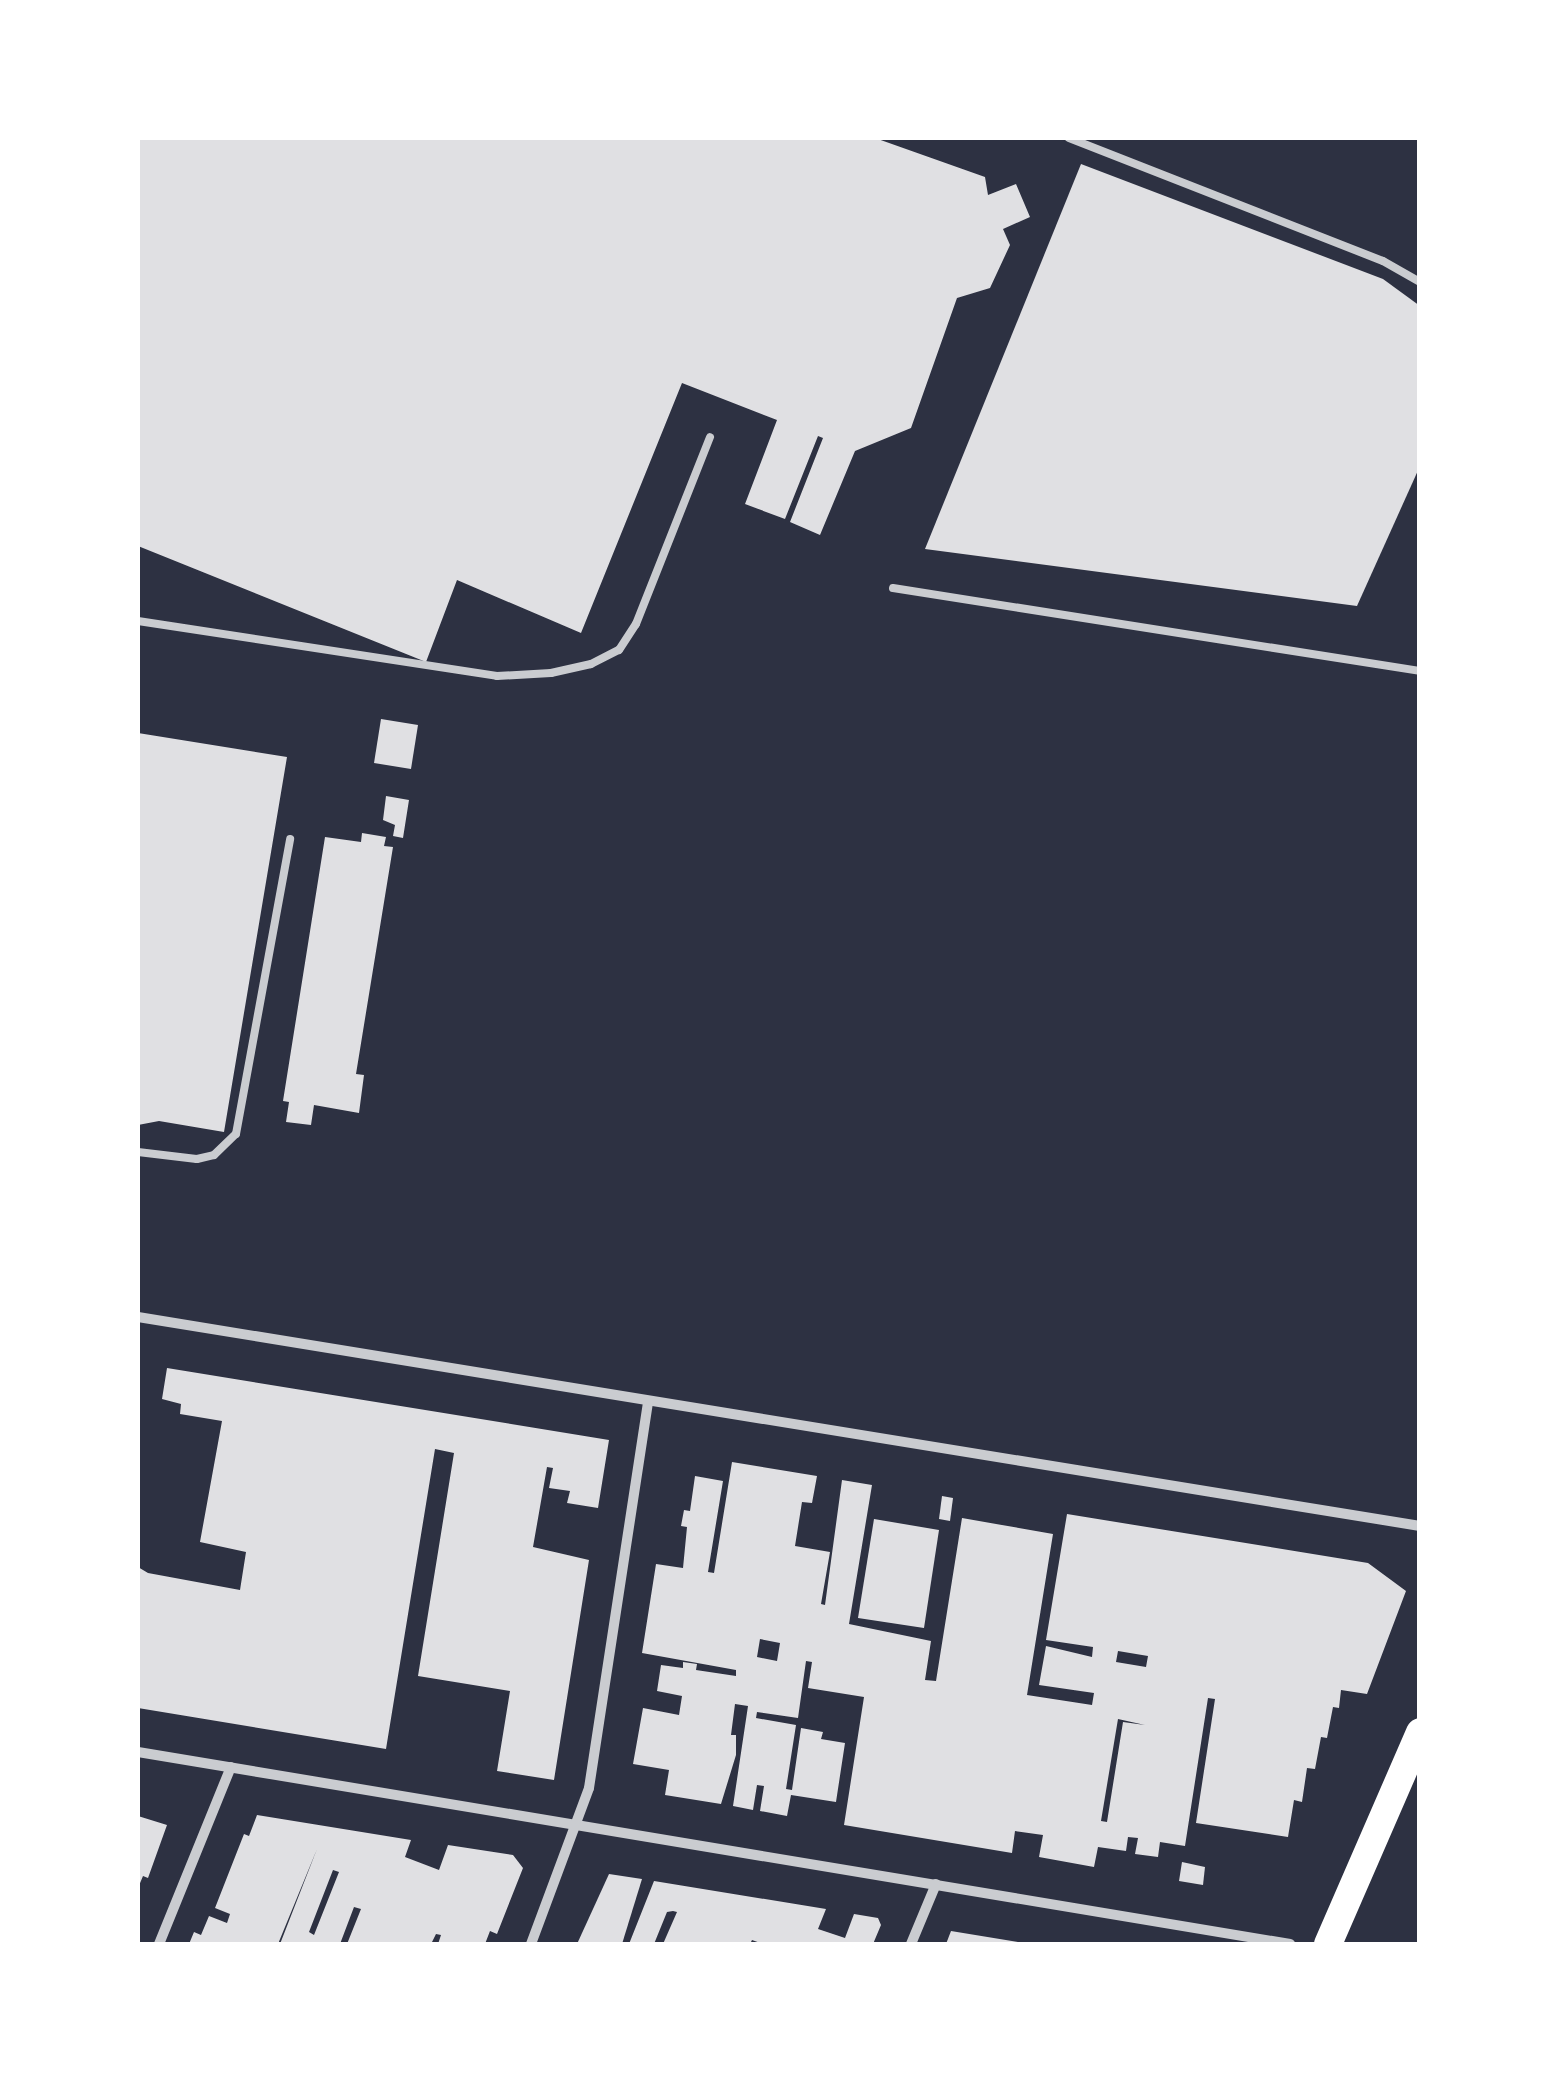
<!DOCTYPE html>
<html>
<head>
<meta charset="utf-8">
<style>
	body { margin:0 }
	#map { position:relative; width:1557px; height:2082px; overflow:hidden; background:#2d3142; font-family:"DejaVu Sans",sans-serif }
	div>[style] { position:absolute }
	.building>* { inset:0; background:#e0e0e3 }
	.service>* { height:8px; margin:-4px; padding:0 4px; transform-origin:4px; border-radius:4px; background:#caccd0 }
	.minor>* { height:10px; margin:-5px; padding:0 5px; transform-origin:5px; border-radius:5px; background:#caccd0 }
	.trunk>* { height:28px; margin:-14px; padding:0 14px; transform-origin:14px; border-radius:14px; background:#fff }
	span { translate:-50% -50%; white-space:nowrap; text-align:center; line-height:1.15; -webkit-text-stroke:9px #fff; paint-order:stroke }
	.frame { position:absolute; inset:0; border:140px solid #fff; pointer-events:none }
</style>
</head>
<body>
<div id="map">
	<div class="building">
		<div style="clip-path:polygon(138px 138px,875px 138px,985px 177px,988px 195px,1016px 184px,1030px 217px,1003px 229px,1010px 245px,990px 288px,957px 298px,911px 428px,855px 451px,820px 535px,790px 522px,823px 438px,818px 436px,785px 519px,745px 504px,777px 420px,682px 383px,581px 633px,457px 580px,426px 662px,138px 546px)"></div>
		<div style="clip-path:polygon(1081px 164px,1383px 279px,1420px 306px,1420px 466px,1357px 606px,925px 549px)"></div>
		<div style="clip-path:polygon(381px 719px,418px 725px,411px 769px,374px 763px)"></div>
		<div style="clip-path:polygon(138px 733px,287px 757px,224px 1132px,159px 1121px,138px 1125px)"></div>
		<div style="clip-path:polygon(386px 796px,409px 800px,403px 838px,393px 836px,395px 825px,383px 820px)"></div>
		<div style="clip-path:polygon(362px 833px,386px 837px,384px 846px,393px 847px,356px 1074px,364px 1075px,359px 1113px,314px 1105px,311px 1125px,286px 1122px,289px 1102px,283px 1101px,325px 837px,361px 842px)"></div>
		<div style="clip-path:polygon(167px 1368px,609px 1440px,598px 1508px,567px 1503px,570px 1491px,549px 1488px,553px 1468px,547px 1467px,533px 1547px,589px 1560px,554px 1780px,497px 1771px,510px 1691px,418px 1676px,454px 1453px,435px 1449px,386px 1749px,138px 1708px,138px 1567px,148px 1573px,240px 1590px,246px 1552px,200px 1542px,222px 1421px,180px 1414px,181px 1404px,162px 1399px)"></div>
		<div style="clip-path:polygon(evenodd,732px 1462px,817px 1476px,812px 1503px,802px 1502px,795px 1546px,830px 1552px,821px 1604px,825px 1605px,842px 1480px,872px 1485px,849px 1624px,931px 1641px,925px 1680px,936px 1681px,962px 1518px,1053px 1534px,1027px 1695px,1092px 1705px,1094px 1693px,1039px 1685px,1046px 1646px,1092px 1657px,1093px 1647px,1046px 1640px,1067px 1514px,1368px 1563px,1406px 1591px,1367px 1694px,1341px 1690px,1339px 1708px,1333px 1707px,1327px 1738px,1321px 1737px,1315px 1769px,1307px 1768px,1302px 1802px,1294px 1800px,1288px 1837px,1196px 1823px,1215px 1699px,1208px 1698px,1185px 1846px,1160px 1842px,1158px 1857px,1135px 1854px,1138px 1838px,1128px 1837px,1126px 1851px,1098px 1847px,1094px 1867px,1039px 1857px,1043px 1835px,1015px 1831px,1012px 1853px,844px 1825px,864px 1697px,808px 1688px,812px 1662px,806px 1661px,798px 1718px,757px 1712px,756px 1718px,796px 1725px,786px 1789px,792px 1790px,801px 1728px,823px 1732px,821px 1739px,845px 1743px,836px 1802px,791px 1795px,787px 1816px,760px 1811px,764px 1786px,757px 1785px,753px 1810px,733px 1806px,748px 1706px,735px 1704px,731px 1735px,736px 1735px,736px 1755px,721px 1804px,665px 1795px,669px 1770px,633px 1764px,643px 1708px,679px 1715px,682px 1696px,657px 1691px,661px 1665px,683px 1668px,683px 1662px,697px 1664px,696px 1670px,736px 1676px,736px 1670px,642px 1653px,656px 1564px,683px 1568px,687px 1527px,681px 1526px,684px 1510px,690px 1511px,695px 1476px,723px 1481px,708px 1572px,714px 1573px,732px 1462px,760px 1639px,780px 1643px,777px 1661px,757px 1657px,760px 1639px,732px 1462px,1118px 1651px,1148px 1656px,1146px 1667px,1116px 1662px,1118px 1651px,732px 1462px,1118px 1719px,1145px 1725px,1123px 1722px,1107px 1822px,1101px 1821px,1118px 1719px)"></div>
		<div style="clip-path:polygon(942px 1496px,953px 1498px,950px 1521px,939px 1519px)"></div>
		<div style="clip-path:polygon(874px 1519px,939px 1530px,924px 1628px,858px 1618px)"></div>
		<div style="clip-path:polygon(evenodd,257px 1815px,411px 1840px,405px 1857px,439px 1870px,448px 1845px,513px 1855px,523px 1868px,497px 1934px,490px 1931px,485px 1944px,438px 1944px,441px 1935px,436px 1934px,431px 1944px,347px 1944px,361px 1909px,354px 1907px,340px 1944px,280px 1944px,317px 1849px,278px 1944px,189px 1944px,194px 1932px,201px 1935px,209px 1916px,227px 1923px,230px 1914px,215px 1908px,244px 1834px,249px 1836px,257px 1815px,333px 1870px,339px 1872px,314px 1935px,309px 1932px,333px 1870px)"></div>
		<div style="clip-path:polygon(138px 1816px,167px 1825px,148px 1878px,143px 1876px,138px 1888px)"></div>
		<div style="clip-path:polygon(1182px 1862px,1205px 1867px,1203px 1885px,1179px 1881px)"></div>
		<div style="clip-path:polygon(609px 1874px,642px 1879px,622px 1944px,577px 1944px)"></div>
		<div style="clip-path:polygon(654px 1881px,826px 1909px,818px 1929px,845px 1938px,854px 1914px,878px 1918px,881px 1925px,873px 1944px,763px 1944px,752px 1940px,750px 1944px,663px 1944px,677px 1912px,673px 1911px,667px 1912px,654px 1944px,629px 1944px)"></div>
		<div style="clip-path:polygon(951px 1931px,1018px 1942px,1018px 1944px,946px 1944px)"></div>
	</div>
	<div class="service">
		<div style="left:1069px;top:138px;width:337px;rotate:21.4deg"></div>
		<div style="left:1383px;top:261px;width:43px;rotate:29.6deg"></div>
		<div style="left:893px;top:588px;width:533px;rotate:8.95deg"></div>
		<div style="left:138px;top:621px;width:363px;rotate:8.7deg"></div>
		<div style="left:497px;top:676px;width:54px;rotate:-3.2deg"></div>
		<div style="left:551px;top:673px;width:41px;rotate:-12.7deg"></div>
		<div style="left:591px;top:664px;width:31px;rotate:-27deg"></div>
		<div style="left:619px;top:650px;width:31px;rotate:-57deg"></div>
		<div style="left:636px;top:624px;width:201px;rotate:-68.4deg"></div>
		<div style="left:138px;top:1152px;width:59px;rotate:6.8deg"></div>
		<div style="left:197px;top:1159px;width:17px;rotate:-13deg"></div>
		<div style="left:214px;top:1155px;width:30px;rotate:-44deg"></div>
		<div style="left:236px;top:1134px;width:300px;rotate:-79.6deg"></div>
	</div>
	<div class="minor">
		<div style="left:138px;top:1317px;width:1299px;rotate:9.26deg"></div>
		<div style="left:138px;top:1752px;width:1168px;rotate:9.46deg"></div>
		<div style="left:159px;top:1944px;width:191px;rotate:-67.9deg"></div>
		<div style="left:531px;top:1944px;width:166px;rotate:-69.6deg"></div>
		<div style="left:589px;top:1788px;width:391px;rotate:-81.3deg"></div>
		<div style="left:911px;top:1944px;width:65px;rotate:-67.4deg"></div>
	</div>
	<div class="trunk">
		<div style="left:1328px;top:1944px;width:231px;rotate:-66.5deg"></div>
	</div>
	<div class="frame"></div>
</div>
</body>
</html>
